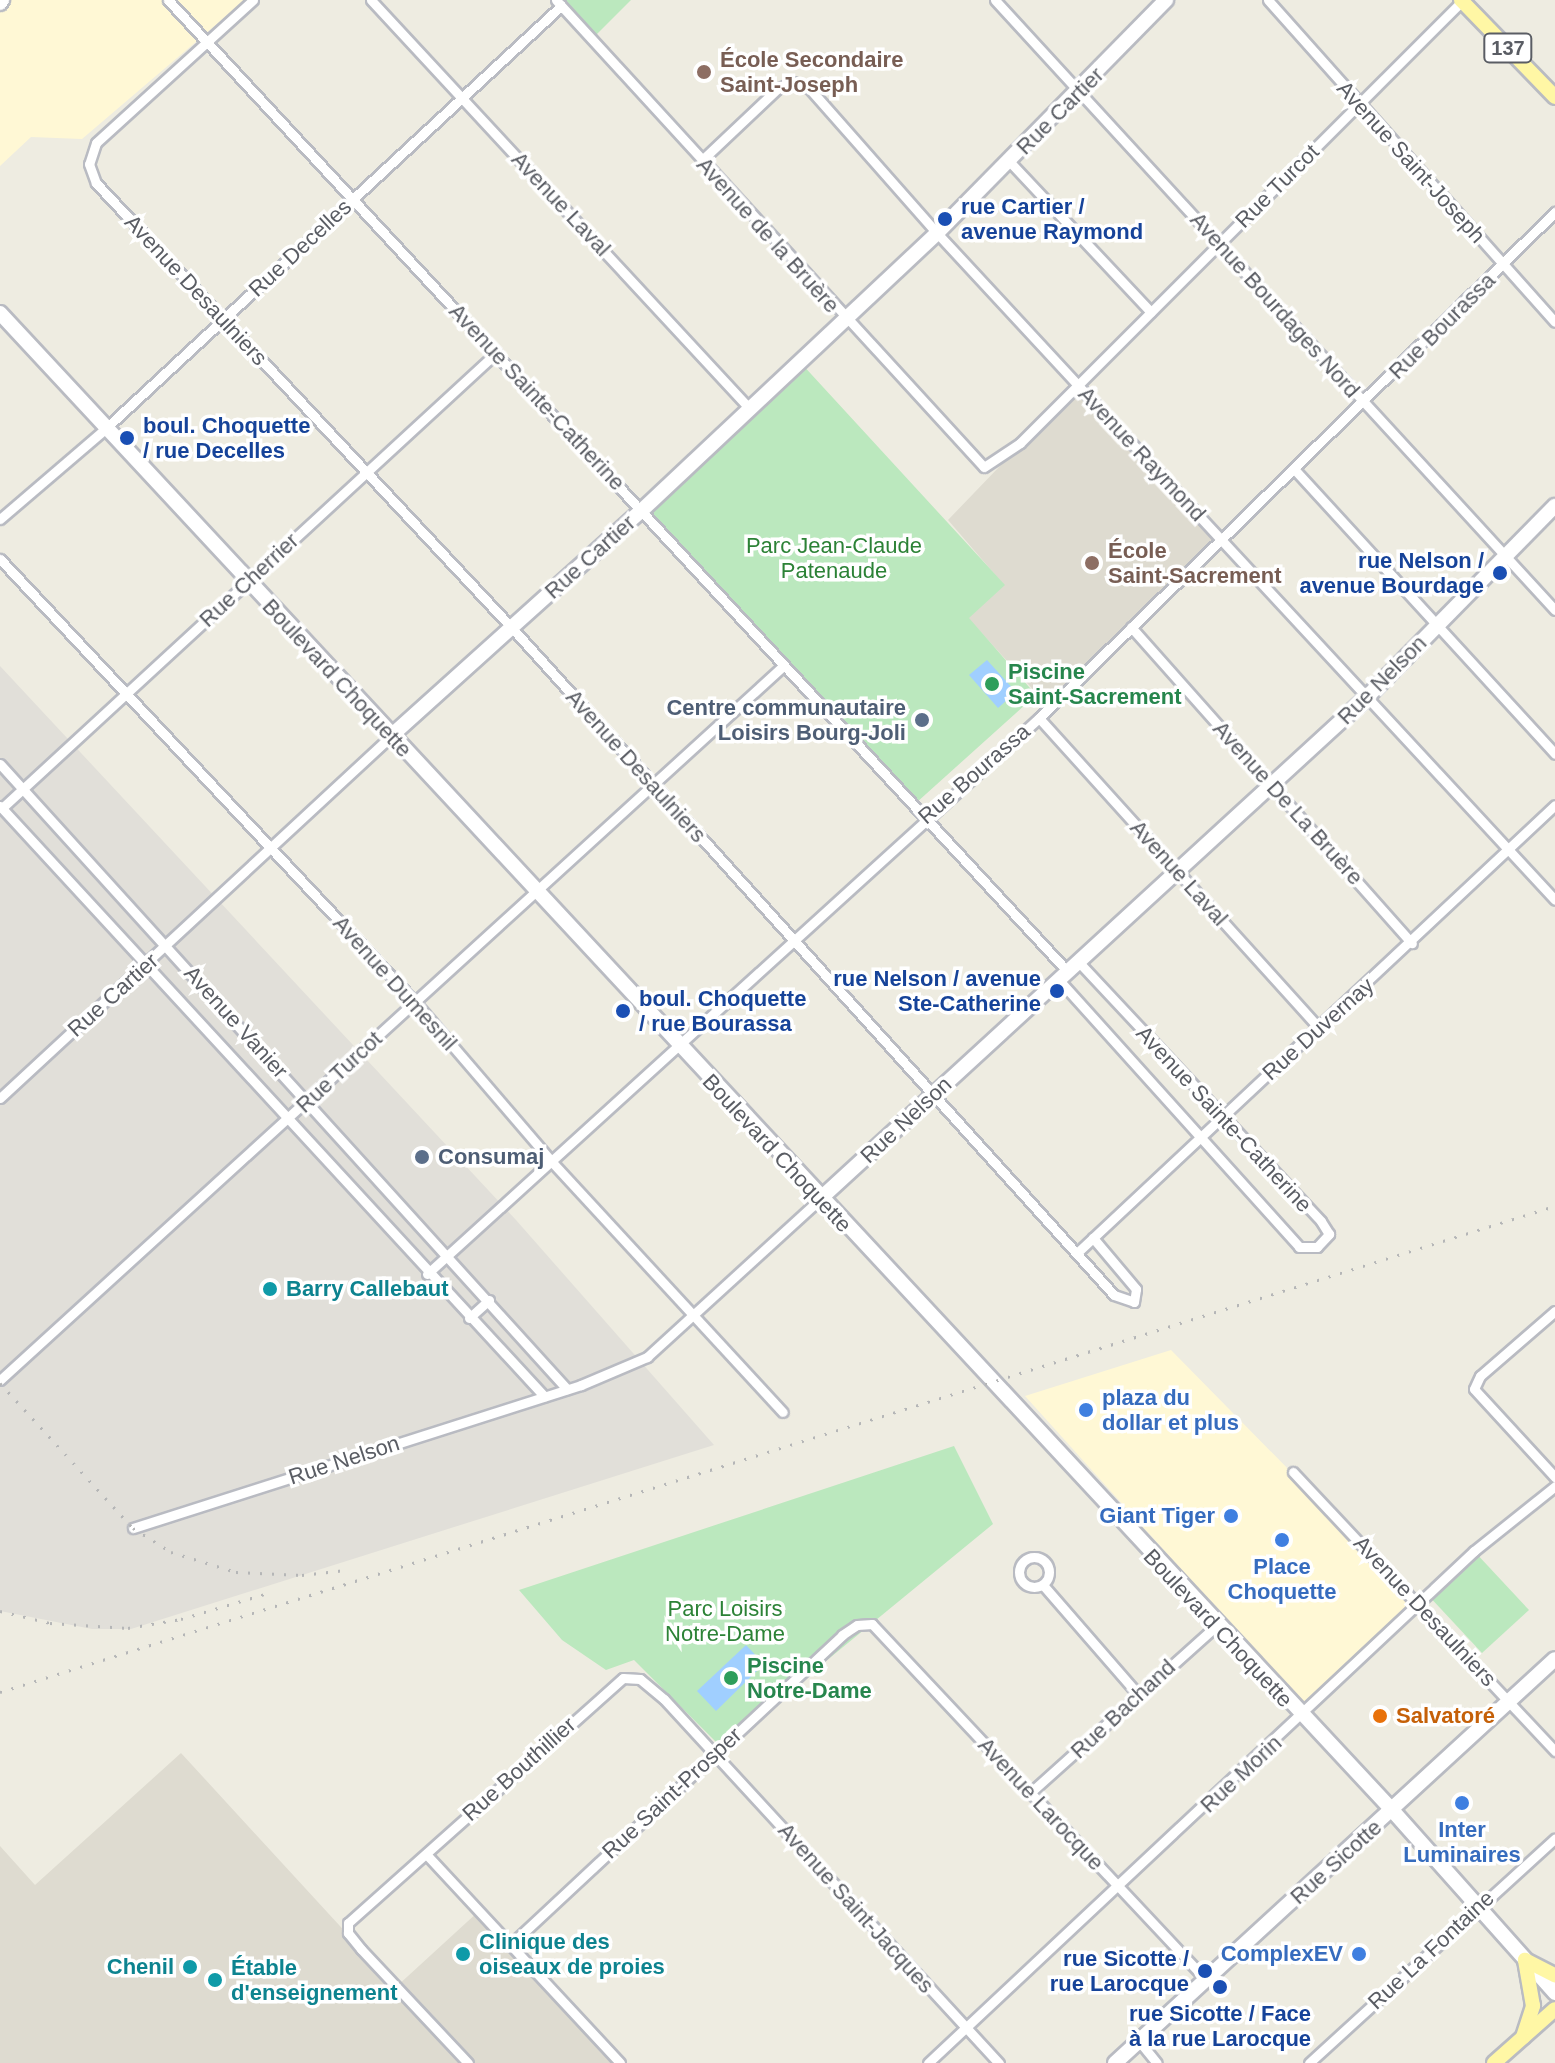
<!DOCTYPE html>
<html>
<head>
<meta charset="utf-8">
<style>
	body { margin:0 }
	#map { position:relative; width:1555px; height:2063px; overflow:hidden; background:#eeece1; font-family:Helvetica,sans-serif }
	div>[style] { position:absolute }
	.commercial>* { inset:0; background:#fff8d5 }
	.industrial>* { inset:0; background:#e1dfd9 }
	.education>* { inset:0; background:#dedbd0 }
	.green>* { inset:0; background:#bbe8be }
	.water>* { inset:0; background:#a0cfff }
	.roads { filter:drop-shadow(2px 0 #b9bbc2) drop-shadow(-2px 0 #b9bbc2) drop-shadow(0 2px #b9bbc2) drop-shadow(0 -2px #b9bbc2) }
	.street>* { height:9px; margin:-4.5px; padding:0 4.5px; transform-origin:4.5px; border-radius:4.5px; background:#fff }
	.street>.ring { margin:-4.5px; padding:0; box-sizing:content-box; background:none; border:9px solid #fff; border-radius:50% }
	.secondary>* { height:14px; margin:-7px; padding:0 7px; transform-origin:7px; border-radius:7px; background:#fff }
	.primary>* { height:14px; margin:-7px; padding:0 7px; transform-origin:7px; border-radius:7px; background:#fff7a5 }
	.rail>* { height:3px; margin-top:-1.5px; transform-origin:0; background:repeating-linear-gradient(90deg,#b5b6b7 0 2px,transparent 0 12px) }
	.dots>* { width:22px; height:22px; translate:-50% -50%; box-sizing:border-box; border:4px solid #fff; border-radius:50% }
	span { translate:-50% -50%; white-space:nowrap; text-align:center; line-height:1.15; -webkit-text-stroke:7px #fff; paint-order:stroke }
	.shield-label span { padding:2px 6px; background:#fff; border:2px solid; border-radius:6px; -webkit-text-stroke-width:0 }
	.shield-label { font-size:20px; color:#5a5d64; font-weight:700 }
	.education-label { font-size:22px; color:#785e54; font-weight:700 }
	.left { translate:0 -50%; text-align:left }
	.street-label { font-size:22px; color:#5a5d64 }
	.transit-label { font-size:22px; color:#164399; font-weight:700 }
	.right { translate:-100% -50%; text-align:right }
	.park-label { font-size:22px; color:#2c8236 }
	.leisure-label { font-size:22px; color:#27864d; font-weight:700 }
	.service-label { font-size:22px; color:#4e5e75; font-weight:700 }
	.culture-label { font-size:22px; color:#0d838f; font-weight:700 }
	.shop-label { font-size:22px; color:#366cbe; font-weight:700 }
	.food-label { font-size:22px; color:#c56008; font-weight:700 }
</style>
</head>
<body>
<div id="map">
	<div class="commercial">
		<div style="clip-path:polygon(0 0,245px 0,82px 139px,31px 137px,0 166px)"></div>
		<div style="clip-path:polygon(1171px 1350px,1419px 1602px,1308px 1710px,1025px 1396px)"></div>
	</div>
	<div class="industrial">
		<div style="clip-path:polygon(0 666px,516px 1220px,714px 1445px,131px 1629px,92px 1629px,0 1611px)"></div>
	</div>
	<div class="education">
		<div style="clip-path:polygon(1078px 385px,1222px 541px,1049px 707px,968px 618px,1004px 585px,948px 520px)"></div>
		<div style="clip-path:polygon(181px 1753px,396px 1987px,479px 1911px,623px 2063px,0 2063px,0 1846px,35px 1885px)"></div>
	</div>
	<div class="green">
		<div style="clip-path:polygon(556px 0,631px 0,592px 39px)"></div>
		<div style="clip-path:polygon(800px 362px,1005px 585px,969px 618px,1036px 695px,916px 803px,641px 511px)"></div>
		<div style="clip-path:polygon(954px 1446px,993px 1524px,721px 1747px,634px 1660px,606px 1670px,562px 1640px,519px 1590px)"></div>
		<div style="clip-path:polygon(1474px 1551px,1529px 1610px,1482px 1653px,1427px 1594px)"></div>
	</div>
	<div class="water">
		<div style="clip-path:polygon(987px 660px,1016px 692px,998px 708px,969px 675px)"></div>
		<div style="clip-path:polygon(746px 1645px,764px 1664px,716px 1711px,697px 1691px)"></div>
	</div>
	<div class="roads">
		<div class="street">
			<div style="left:168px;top:0;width:1325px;rotate:47.2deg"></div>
			<div style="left:253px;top:0;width:212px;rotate:137.7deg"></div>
			<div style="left:96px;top:143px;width:22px;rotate:108deg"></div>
			<div style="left:89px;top:164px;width:20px;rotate:70deg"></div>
			<div style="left:96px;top:183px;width:609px;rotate:46.93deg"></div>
			<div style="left:512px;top:628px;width:898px;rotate:47.93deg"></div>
			<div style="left:1114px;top:1295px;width:21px;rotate:19deg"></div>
			<div style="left:1134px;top:1302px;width:13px;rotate:-81deg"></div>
			<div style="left:1136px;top:1289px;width:67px;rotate:-130.1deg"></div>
			<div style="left:371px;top:0;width:558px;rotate:47.18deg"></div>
			<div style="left:556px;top:0;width:633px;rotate:47.5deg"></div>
			<div style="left:984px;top:467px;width:43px;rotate:-33.7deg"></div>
			<div style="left:1020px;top:443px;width:626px;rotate:-45deg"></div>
			<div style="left:995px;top:0;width:828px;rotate:47.45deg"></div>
			<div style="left:1268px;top:0;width:431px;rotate:48.3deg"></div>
			<div style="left:702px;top:160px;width:103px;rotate:-43.4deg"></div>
			<div style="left:777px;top:89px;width:17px;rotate:-24deg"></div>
			<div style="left:793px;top:82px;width:17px;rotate:21deg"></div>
			<div style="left:809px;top:88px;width:193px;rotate:48.6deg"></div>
			<div style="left:937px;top:233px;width:909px;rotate:47.18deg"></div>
			<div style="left:1009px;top:161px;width:207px;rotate:46.8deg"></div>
			<div style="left:1295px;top:470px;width:385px;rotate:47.5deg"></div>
			<div style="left:0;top:519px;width:140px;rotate:-40.6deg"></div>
			<div style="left:106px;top:428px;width:621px;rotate:-42.85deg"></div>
			<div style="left:0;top:559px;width:607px;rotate:46.87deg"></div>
			<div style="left:415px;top:1002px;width:211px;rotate:49.4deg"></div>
			<div style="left:552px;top:1162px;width:340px;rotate:47.3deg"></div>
			<div style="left:1131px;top:627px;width:423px;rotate:48.4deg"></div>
			<div style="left:1039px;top:718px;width:418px;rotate:47.9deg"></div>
			<div style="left:0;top:764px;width:844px;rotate:47.79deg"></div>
			<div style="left:0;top:806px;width:803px;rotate:47.32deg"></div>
			<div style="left:2px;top:808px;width:672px;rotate:-42.65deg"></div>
			<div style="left:1059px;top:980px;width:359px;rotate:48deg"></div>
			<div style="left:1299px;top:1247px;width:18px"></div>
			<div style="left:1317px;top:1247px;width:18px;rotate:-47deg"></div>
			<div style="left:1329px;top:1234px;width:15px;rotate:-122deg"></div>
			<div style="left:1321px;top:1221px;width:354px;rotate:-133.1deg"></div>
			<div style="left:0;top:1098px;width:533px;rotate:-42.79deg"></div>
			<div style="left:1079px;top:1251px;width:652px;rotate:-43.14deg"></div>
			<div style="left:427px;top:1274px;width:827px;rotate:-42.26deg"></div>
			<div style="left:1039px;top:718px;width:723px;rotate:-44.44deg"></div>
			<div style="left:1555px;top:1311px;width:99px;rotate:139.1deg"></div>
			<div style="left:1480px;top:1376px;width:14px;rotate:115deg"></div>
			<div style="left:1474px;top:1389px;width:120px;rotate:47.4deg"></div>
			<div style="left:469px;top:1318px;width:27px;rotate:-42deg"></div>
			<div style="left:0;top:1380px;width:1061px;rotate:-42.36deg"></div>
			<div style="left:1293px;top:1472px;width:383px;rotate:46.8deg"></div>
			<div style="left:133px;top:1528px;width:470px;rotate:-17.7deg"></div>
			<div style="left:581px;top:1385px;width:72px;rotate:-23deg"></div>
			<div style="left:647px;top:1357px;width:234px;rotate:-42.4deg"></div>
			<div class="ring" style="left:1019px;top:1557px;width:21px;height:21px"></div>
			<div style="left:1043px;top:1585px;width:143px;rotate:49deg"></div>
			<div style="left:1031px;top:1792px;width:249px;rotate:-41.9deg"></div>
			<div style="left:426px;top:1854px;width:285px;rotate:47.1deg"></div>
			<div style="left:509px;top:1946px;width:456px;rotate:-43deg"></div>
			<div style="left:842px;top:1635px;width:18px;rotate:-34deg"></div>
			<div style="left:857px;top:1625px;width:15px;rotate:-4deg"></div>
			<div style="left:872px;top:1624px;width:488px;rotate:46.8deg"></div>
			<div style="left:1139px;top:2041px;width:28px;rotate:51deg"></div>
			<div style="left:468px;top:2063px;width:156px;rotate:-133.2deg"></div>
			<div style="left:361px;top:1949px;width:21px;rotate:-129deg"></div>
			<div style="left:348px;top:1933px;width:10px;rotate:-90deg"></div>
			<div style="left:348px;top:1923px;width:368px;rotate:-41.7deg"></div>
			<div style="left:623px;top:1678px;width:17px;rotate:3deg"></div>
			<div style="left:640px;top:1679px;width:31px;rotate:40deg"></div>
			<div style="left:664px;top:1699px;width:495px;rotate:47.4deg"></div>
			<div style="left:928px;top:2063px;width:749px;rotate:-43.16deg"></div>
			<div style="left:1474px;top:1551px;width:104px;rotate:-38.7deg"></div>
			<div style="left:1309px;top:2063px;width:333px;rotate:-42.4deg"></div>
		</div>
		<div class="secondary">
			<div style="left:0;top:3px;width:4px;rotate:-56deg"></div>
			<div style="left:0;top:313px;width:2044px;rotate:47.08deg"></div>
			<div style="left:1392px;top:1810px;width:245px;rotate:48.3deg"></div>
			<div style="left:391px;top:736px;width:336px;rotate:-42deg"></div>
			<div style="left:641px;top:511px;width:406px;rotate:-43.2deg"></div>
			<div style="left:937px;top:233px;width:327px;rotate:-45.5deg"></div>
			<div style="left:820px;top:1199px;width:742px;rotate:-42.54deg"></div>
			<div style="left:1367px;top:697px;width:268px;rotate:-45.5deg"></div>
			<div style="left:1115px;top:2063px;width:597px;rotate:-42.56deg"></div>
		</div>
		<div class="primary">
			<div style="left:1461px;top:0;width:135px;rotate:45.9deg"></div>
			<div style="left:1525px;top:1960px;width:34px;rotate:27deg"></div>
			<div style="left:1523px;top:2037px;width:33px;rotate:-72deg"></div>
			<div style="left:1533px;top:2006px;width:47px;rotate:-99.9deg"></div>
			<div style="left:1494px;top:2063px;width:81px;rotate:-41.5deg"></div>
		</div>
	</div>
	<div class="rail">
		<div style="left:0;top:1383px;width:197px;rotate:47.5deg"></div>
		<div style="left:133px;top:1528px;width:45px;rotate:32.3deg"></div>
		<div style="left:171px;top:1552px;width:68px;rotate:17.1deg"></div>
		<div style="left:236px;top:1572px;width:66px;rotate:2.6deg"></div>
		<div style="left:302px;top:1575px;width:44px;rotate:-6.5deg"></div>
		<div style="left:0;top:1611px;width:51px;rotate:13.5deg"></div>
		<div style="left:50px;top:1623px;width:78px;rotate:3.7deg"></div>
		<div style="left:128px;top:1628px;width:54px;rotate:-9.6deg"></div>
		<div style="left:181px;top:1619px;width:88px;rotate:-16.6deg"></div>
		<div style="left:0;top:1692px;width:1629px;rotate:-17.36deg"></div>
	</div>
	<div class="dots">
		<div style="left:704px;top:72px;background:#8d6e63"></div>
		<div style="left:945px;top:219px;background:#1a4fb4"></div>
		<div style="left:127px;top:438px;background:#1a4fb4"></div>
		<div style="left:1092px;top:563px;background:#8d6e63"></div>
		<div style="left:1500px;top:573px;background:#1a4fb4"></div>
		<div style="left:992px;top:684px;background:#2e9e5b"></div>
		<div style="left:922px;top:720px;background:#5c6f8a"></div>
		<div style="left:1057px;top:991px;background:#1a4fb4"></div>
		<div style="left:623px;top:1011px;background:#1a4fb4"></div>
		<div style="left:422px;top:1157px;background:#5c6f8a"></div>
		<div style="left:270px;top:1289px;background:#0f9aa8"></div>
		<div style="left:1086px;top:1410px;background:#3f7fe0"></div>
		<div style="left:1231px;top:1516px;background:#3f7fe0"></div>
		<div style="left:1282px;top:1540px;background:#3f7fe0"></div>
		<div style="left:731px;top:1678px;background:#2e9e5b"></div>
		<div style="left:1380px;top:1716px;background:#e8710a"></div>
		<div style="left:1462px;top:1803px;background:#3f7fe0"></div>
		<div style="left:463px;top:1954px;background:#0f9aa8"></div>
		<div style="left:1359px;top:1954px;background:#3f7fe0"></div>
		<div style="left:190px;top:1967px;background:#0f9aa8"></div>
		<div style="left:1205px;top:1971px;background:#1a4fb4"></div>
		<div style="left:215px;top:1980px;background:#0f9aa8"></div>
		<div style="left:1220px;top:1987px;background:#1a4fb4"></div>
	</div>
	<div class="shield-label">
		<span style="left:1508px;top:48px">137</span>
	</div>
	<div class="education-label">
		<span class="left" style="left:720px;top:72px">École Secondaire<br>Saint-Joseph</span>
		<span class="left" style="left:1108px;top:563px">École<br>Saint-Sacrement</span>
	</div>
	<div class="street-label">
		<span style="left:1060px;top:111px;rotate:-45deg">Rue Cartier</span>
		<span style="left:1411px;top:162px;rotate:48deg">Avenue Saint-Joseph</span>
		<span style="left:1277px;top:186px;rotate:-45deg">Rue Turcot</span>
		<span style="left:561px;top:204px;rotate:47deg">Avenue Laval</span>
		<span style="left:768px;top:235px;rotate:48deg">Avenue de la Bruère</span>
		<span style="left:300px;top:248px;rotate:-43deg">Rue Decelles</span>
		<span style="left:196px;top:290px;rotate:47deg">Avenue Desaulniers</span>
		<span style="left:1275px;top:305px;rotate:48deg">Avenue Bourdages Nord</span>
		<span style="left:1442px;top:326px;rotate:-45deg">Rue Bourassa</span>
		<span style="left:537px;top:397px;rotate:47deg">Avenue Sainte-Catherine</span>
		<span style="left:1142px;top:454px;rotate:47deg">Avenue Raymond</span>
		<span style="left:590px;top:557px;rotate:-42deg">Rue Cartier</span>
		<span style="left:249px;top:580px;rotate:-43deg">Rue Cherrier</span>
		<span style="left:337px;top:678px;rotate:47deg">Boulevard Choquette</span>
		<span style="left:1382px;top:680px;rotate:-45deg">Rue Nelson</span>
		<span style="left:636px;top:766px;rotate:48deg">Avenue Desaulniers</span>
		<span style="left:974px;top:774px;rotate:-41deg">Rue Bourassa</span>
		<span style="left:1288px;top:803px;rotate:48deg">Avenue De La Bruère</span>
		<span style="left:1179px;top:873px;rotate:48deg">Avenue Laval</span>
		<span style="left:395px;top:983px;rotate:48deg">Avenue Dumesnil</span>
		<span style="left:113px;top:995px;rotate:-42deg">Rue Cartier</span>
		<span style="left:236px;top:1022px;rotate:48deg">Avenue Vanier</span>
		<span style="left:1318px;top:1029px;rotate:-42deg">Rue Duvernay</span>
		<span style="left:339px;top:1072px;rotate:-43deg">Rue Turcot</span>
		<span style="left:1224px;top:1119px;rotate:47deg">Avenue Sainte-Catherine</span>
		<span style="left:906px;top:1120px;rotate:-43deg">Rue Nelson</span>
		<span style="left:777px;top:1153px;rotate:47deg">Boulevard Choquette</span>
		<span style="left:344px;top:1460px;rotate:-18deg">Rue Nelson</span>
		<span style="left:1425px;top:1611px;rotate:47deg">Avenue Desaulniers</span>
		<span style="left:1218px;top:1628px;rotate:47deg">Boulevard Choquette</span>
		<span style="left:1123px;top:1709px;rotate:-43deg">Rue Bachand</span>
		<span style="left:519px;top:1769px;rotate:-42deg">Rue Bouthillier</span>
		<span style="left:1241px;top:1774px;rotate:-43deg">Rue Morin</span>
		<span style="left:672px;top:1793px;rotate:-43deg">Rue Saint-Prosper</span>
		<span style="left:1041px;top:1804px;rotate:47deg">Avenue Larocque</span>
		<span style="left:1336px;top:1862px;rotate:-42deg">Rue Sicotte</span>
		<span style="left:856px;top:1908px;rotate:48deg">Avenue Saint-Jacques</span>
		<span style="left:1431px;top:1950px;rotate:-43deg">Rue La Fontaine</span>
	</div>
	<div class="transit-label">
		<span class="left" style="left:961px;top:219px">rue Cartier /<br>avenue Raymond</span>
		<span class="left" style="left:143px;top:438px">boul. Choquette<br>/ rue Decelles</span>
		<span class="right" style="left:1484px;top:573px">rue Nelson /<br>avenue Bourdage</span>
		<span class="right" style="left:1041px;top:991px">rue Nelson / avenue<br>Ste-Catherine</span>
		<span class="left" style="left:639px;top:1011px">boul. Choquette<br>/ rue Bourassa</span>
		<span class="right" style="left:1189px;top:1971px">rue Sicotte /<br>rue Larocque</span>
		<span style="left:1220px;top:2026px">rue Sicotte / Face<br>à la rue Larocque</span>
	</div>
	<div class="park-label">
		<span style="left:834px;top:558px">Parc Jean-Claude<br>Patenaude</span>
		<span style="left:725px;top:1621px">Parc Loisirs<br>Notre-Dame</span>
	</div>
	<div class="leisure-label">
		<span class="left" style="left:1008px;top:684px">Piscine<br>Saint-Sacrement</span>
		<span class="left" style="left:747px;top:1678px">Piscine<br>Notre-Dame</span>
	</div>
	<div class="service-label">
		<span class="right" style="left:906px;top:720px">Centre communautaire<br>Loisirs Bourg-Joli</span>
		<span class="left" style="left:438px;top:1157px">Consumaj</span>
	</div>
	<div class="culture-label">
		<span class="left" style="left:286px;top:1289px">Barry Callebaut</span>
		<span class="left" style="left:479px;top:1954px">Clinique des<br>oiseaux de proies</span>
		<span class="right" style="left:174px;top:1967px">Chenil</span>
		<span class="left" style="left:231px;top:1980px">Étable<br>d'enseignement</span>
	</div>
	<div class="shop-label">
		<span class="left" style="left:1102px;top:1410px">plaza du<br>dollar et plus</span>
		<span class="right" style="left:1215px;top:1516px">Giant Tiger</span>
		<span style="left:1282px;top:1579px">Place<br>Choquette</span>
		<span style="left:1462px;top:1842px">Inter<br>Luminaires</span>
		<span class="right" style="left:1343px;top:1954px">ComplexEV</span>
	</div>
	<div class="food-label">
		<span class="left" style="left:1396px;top:1716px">Salvatoré</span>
	</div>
</div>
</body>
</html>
